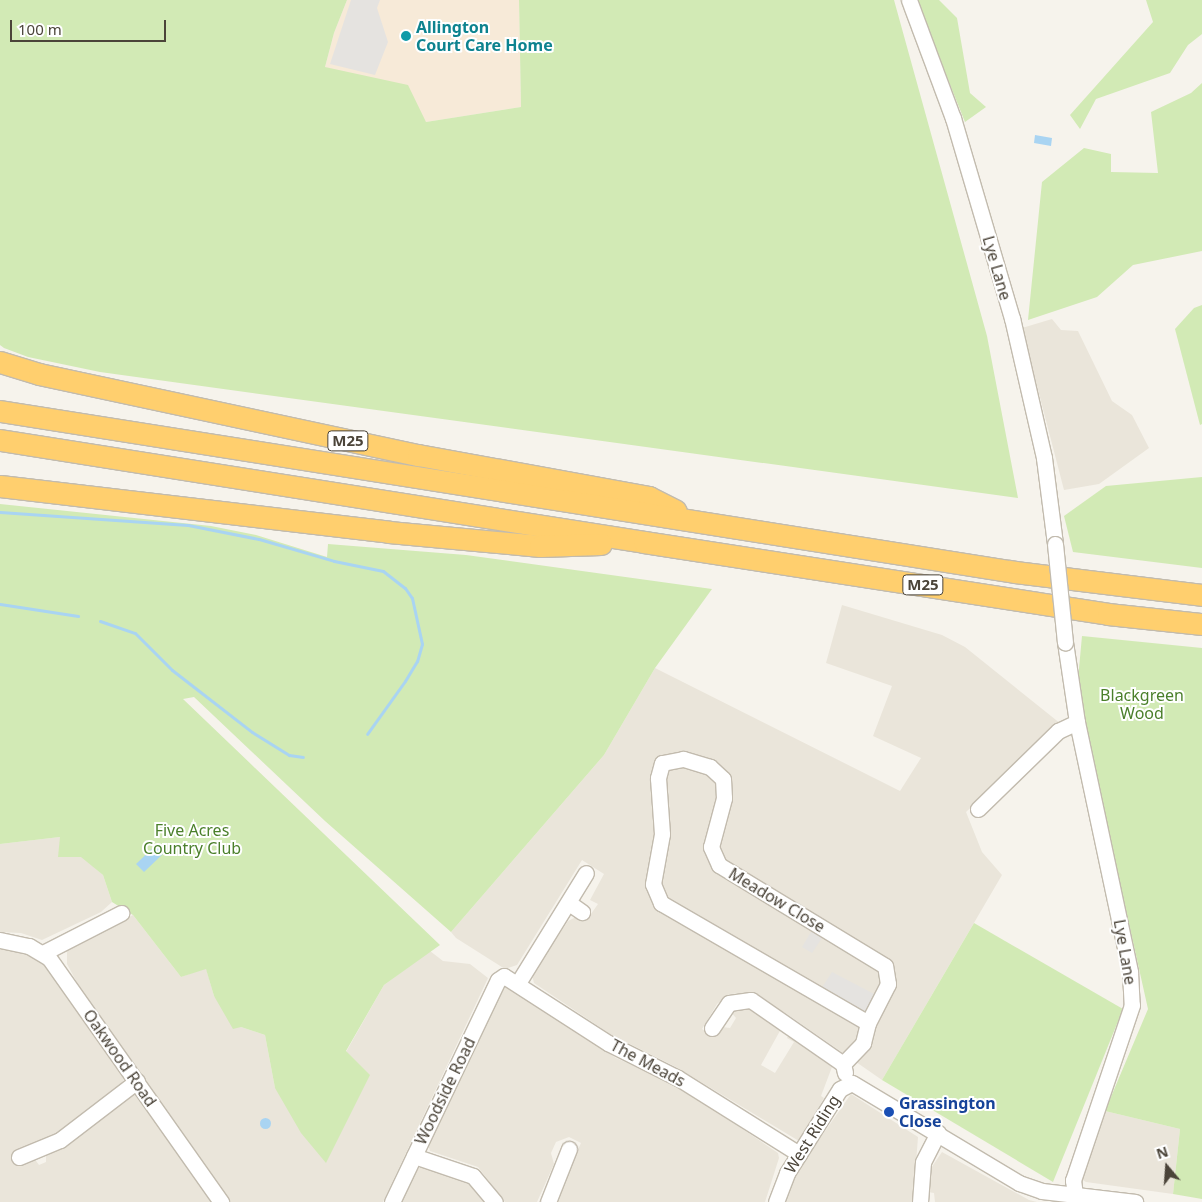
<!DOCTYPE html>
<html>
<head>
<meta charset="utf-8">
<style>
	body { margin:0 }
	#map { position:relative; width:1202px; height:1202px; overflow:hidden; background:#f6f3ec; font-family:"Noto Sans",sans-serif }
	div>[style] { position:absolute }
	.residential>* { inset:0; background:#eae5da }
	.commercial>* { inset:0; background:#f7ead8 }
	.green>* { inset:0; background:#d2eab5 }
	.parking>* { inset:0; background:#e5e3e0 }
	.water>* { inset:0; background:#a9d4f2 }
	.round { border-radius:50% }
	.stream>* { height:3px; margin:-1.5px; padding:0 1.5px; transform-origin:1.5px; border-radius:1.5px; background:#a9d4f2 }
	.roads { filter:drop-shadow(1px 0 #c2bbae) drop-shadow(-1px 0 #c2bbae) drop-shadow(0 1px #c2bbae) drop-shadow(0 -1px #c2bbae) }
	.minor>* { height:15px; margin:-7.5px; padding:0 7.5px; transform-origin:7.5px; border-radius:7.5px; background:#fff }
	.highway>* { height:21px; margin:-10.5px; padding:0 10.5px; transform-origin:10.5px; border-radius:10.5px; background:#ffcf6e }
	.bridges { filter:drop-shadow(1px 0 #c2bbae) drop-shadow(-1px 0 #c2bbae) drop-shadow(0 1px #c2bbae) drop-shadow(0 -1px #c2bbae) }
	.minor-bridge>* { height:15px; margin:-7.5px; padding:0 7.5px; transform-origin:7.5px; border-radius:7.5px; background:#fff }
	.dots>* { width:14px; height:14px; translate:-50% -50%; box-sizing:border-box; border:2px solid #fff; border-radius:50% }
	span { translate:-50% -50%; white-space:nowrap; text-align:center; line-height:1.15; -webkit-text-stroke:4px #fff; paint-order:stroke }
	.shield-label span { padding:1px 4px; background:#fff; border:1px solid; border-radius:4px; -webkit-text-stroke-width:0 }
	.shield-label { font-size:15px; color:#4b4439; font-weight:700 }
	.culture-label { font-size:16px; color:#0d838f; font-weight:700 }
	.left { translate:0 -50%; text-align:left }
	.street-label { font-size:16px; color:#4b4439 }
	.park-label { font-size:16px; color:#4a7f2a }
	.transit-label { font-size:16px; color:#164399; font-weight:700 }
	.north { position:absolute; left:1142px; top:1142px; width:50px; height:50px; -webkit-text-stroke:4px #fff; paint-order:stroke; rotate:342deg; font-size:14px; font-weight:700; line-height:20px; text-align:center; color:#4b4439 }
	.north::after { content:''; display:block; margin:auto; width:18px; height:22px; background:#4b4439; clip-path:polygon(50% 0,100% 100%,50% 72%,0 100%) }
	.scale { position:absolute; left:10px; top:20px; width:156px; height:22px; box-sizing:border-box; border:2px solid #4b4439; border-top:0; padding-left:6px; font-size:15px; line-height:18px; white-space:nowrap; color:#4b4439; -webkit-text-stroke:4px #fff; paint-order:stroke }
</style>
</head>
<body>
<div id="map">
	<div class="residential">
		<div style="clip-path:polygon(1052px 319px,1061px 330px,1078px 331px,1112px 401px,1132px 415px,1149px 448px,1099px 484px,1064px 490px,1022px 328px)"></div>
		<div style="clip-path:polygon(842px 605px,942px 635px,965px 647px,1061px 724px,966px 812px,982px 852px,1002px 875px,882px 1080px,787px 1014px,749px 993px,729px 994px,717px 1004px,702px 1029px,714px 1037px,722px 1027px,730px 1028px,736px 1018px,730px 1011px,745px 1006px,781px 1029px,761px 1065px,775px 1073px,794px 1042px,787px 1038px,789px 1034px,830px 1062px,832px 1067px,821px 1096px,824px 1098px,799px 1141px,676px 1067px,610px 1034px,534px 983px,532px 975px,568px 921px,576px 917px,586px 921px,598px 904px,590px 900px,604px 874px,582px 860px,517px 965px,505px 969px,456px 938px,451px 932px,604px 755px,655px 668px,900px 791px,921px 758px,873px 736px,892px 686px,826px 663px)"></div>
		<div style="clip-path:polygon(60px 837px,103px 875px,112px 902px,101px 912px,42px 940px,21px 933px,0 932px,0 844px)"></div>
		<div style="clip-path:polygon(133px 915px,181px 977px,206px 968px,214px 996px,241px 1027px,265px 1035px,275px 1088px,353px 1061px,346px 1052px,384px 985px,430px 951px,443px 961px,470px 964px,488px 978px,383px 1202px,231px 1202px,80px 988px,67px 964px,67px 948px)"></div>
		<div style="clip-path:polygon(0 948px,41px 959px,125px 1078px,114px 1095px,34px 1158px,39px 1165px,46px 1162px,46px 1153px,133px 1090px,211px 1202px,0 1202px)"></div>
		<div style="clip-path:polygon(505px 983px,616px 1058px,677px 1085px,778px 1153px,779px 1158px,765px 1202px,557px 1202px,556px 1198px,581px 1143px,569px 1137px,556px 1142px,551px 1153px,554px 1164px,537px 1202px,505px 1202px,478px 1167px,430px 1151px,427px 1142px)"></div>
		<div style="clip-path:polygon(851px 1094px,918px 1137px,913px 1202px,785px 1202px,793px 1177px)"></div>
		<div style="clip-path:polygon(1105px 1111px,1180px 1129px,1173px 1194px,1086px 1182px,1081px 1179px)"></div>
		<div style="clip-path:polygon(942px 1152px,1029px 1200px,1037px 1202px,935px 1202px,934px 1193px,928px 1192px,925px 1177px)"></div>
		<div style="clip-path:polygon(422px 1167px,471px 1185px,485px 1202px,399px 1202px,415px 1170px)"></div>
	</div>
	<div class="commercial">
		<div style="clip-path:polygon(347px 0,519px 0,521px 107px,426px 122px,325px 67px,334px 33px)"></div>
	</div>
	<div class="green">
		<div style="clip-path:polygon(0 0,347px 0,334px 33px,325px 67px,408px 85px,426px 122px,521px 107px,519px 0,894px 0,987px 336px,1018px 498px,100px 372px,28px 357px,4px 348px,0 345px)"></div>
		<div style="clip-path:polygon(916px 0,939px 0,957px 18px,970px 93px,986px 107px,965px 122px)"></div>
		<div style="clip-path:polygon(1146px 0,1202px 0,1202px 34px,1188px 45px,1170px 73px,1096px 99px,1080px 129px,1070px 115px,1153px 22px)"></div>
		<div style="clip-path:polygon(1202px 83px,1202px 251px,1133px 265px,1097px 297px,1028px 320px,1042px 182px,1084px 148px,1111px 154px,1111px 172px,1158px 173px,1151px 112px,1191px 93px)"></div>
		<div style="clip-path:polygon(1202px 305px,1202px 424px,1200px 425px,1175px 329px,1194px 308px)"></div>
		<div style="clip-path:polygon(1202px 477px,1202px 568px,1073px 552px,1064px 516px,1106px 486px)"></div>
		<div style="clip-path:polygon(0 504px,211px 526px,256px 535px,327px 557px,328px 544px,466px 555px,712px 589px,655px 668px,604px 755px,451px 932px,325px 821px,194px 697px,183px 699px,440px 945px,384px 985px,346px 1051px,370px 1075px,326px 1163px,301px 1133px,275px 1088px,265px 1035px,241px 1027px,233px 1029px,214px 996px,206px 969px,181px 977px,133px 915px,112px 902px,103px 875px,81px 857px,58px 857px,60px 837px,0 844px)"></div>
		<div style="clip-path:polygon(1082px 636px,1202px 648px,1202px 1199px,1173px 1194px,1180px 1129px,1105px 1111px,1148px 1009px,1077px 690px)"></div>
		<div style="clip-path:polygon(974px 923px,1123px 1009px,1053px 1182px,882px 1080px)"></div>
	</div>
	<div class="parking">
		<div style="clip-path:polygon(351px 0,380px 0,377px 8px,388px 42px,375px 75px,330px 64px)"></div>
		<div style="clip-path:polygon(815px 925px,826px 932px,812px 953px,802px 947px)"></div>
		<div style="clip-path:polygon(832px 972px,878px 996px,866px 1020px,819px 992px)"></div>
	</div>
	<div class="water">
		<div style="clip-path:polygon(1035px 135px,1052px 138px,1051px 146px,1034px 143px)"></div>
		<div style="clip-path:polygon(157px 844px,165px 852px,144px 872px,136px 864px)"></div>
		<div class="round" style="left:259.5px;top:1117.5px;width:11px;height:11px"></div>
	</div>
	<div class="stream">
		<div style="left:0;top:512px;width:188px;rotate:4deg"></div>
		<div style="left:188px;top:525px;width:72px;rotate:11.2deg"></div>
		<div style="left:259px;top:539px;width:78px;rotate:16.3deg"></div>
		<div style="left:334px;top:561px;width:50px;rotate:11.5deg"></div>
		<div style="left:383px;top:571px;width:28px;rotate:38deg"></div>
		<div style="left:405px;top:588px;width:12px;rotate:55deg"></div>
		<div style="left:412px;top:598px;width:47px;rotate:77.7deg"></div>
		<div style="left:422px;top:644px;width:18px;rotate:106deg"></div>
		<div style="left:417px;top:661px;width:23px;rotate:121deg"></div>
		<div style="left:405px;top:681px;width:65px;rotate:125.6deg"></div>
		<div style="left:0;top:604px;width:79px;rotate:8.7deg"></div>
		<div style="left:100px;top:621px;width:37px;rotate:19deg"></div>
		<div style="left:135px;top:633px;width:52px;rotate:45deg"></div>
		<div style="left:172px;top:670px;width:101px;rotate:37.8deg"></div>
		<div style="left:252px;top:732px;width:44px;rotate:31.9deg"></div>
		<div style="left:289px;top:755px;width:14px;rotate:8deg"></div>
	</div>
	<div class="roads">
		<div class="minor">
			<div style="left:909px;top:0;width:126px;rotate:69.6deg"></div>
			<div style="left:953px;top:118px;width:209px;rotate:73.6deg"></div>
			<div style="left:1012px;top:318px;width:144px;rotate:77.1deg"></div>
			<div style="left:1044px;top:458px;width:87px;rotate:82.7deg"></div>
			<div style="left:1065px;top:642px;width:81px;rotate:81.5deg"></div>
			<div style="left:1077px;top:722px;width:256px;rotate:78deg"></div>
			<div style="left:1130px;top:972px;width:33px;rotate:87deg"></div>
			<div style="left:1132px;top:1005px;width:185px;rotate:108.6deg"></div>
			<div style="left:1073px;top:1180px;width:22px;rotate:82deg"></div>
			<div style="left:978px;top:809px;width:112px;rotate:-44.3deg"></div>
			<div style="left:1058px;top:731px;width:21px;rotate:-25deg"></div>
			<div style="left:569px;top:903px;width:16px;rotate:35deg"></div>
			<div style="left:0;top:940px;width:30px;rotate:12deg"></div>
			<div style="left:29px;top:946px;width:23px;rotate:31deg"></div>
			<div style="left:49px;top:958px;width:299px;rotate:54.8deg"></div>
			<div style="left:43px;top:953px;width:88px;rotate:-27.1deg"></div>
			<div style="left:518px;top:983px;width:129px;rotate:-58.3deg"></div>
			<div style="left:712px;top:1028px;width:30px;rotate:-56deg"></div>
			<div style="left:729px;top:1003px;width:22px;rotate:-8deg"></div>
			<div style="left:751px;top:1000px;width:112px;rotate:34.8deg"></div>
			<div style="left:843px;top:1064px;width:9px;rotate:77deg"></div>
			<div style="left:843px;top:1064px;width:29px;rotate:-46deg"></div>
			<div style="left:863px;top:1043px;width:21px;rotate:-76deg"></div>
			<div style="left:868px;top:1023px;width:44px;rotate:-62.9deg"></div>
			<div style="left:888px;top:984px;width:18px;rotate:-99deg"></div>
			<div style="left:885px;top:966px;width:194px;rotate:-148.7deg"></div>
			<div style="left:719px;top:865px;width:20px;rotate:-114deg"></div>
			<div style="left:711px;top:847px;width:51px;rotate:-75.1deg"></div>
			<div style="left:724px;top:798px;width:19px;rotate:-93deg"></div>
			<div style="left:723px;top:779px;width:18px;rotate:-137deg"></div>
			<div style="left:710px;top:767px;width:28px;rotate:-163deg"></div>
			<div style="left:683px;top:759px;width:21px;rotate:169deg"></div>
			<div style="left:662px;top:763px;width:16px;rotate:105deg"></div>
			<div style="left:658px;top:778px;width:56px;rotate:85.9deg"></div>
			<div style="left:662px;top:834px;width:51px;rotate:100.2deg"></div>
			<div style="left:653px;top:884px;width:21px;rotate:67deg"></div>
			<div style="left:661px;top:903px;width:239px;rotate:30.1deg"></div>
			<div style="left:414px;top:1156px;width:62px;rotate:18.7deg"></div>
			<div style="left:473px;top:1176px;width:34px;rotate:50deg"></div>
			<div style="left:19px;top:1157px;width:44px;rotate:-22.5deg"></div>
			<div style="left:60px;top:1140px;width:97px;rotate:-37.5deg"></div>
			<div style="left:392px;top:1202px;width:246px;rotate:-64.5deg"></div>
			<div style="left:498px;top:980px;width:7px;rotate:-34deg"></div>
			<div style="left:504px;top:976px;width:124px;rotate:32.8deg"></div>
			<div style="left:608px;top:1043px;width:78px;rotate:26.6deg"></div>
			<div style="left:678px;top:1078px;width:143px;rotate:32.1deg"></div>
			<div style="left:548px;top:1202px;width:57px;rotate:-68.4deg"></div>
			<div style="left:776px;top:1202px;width:31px;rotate:-69deg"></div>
			<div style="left:787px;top:1173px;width:99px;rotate:-57.8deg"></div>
			<div style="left:840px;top:1089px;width:13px;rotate:-27deg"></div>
			<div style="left:852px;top:1083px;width:195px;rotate:30.9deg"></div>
			<div style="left:1019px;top:1183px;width:24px;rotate:19deg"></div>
			<div style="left:1042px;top:1191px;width:94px;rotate:6.7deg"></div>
			<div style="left:920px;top:1202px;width:40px;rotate:-85.7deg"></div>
			<div style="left:923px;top:1162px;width:33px;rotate:-63deg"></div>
		</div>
		<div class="highway">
			<div style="left:0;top:362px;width:41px;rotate:17.1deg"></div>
			<div style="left:39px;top:374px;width:388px;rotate:12.1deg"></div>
			<div style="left:418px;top:455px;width:235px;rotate:10.3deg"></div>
			<div style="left:649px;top:497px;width:30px;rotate:27deg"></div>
			<div style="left:0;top:411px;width:1028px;rotate:9.01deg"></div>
			<div style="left:1015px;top:572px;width:188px;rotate:7deg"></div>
			<div style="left:0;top:440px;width:652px;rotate:9deg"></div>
			<div style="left:644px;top:542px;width:470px;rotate:8.8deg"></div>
			<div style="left:1108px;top:614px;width:95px;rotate:6.1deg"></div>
			<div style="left:0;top:486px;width:392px;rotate:6.7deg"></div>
			<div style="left:389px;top:532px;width:152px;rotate:5.3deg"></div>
			<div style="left:540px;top:546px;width:61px;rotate:-1.9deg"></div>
		</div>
	</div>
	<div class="bridges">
		<div class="minor-bridge">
			<div style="left:1055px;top:544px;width:99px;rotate:84.2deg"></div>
		</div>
	</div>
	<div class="dots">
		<div style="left:406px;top:36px;background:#0f9aa8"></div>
		<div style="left:889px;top:1112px;background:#1a4fb4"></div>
	</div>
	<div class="shield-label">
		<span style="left:348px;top:441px">M25</span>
		<span style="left:923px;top:585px">M25</span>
	</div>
	<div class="culture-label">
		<span class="left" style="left:416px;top:36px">Allington<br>Court Care Home</span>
	</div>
	<div class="street-label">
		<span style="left:997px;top:268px;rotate:74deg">Lye Lane</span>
		<span style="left:777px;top:900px;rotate:31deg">Meadow Close</span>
		<span style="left:1125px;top:952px;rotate:80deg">Lye Lane</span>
		<span style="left:120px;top:1058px;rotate:55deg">Oakwood Road</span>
		<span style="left:648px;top:1063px;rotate:28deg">The Meads</span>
		<span style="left:445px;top:1091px;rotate:-64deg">Woodside Road</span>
		<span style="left:812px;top:1134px;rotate:-58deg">West Riding</span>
	</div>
	<div class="park-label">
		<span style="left:1142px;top:704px">Blackgreen<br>Wood</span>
		<span style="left:192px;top:839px">Five Acres<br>Country Club</span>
	</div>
	<div class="transit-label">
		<span class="left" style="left:899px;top:1112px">Grassington<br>Close</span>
	</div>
	<div class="north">N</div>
	<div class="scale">100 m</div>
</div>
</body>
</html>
